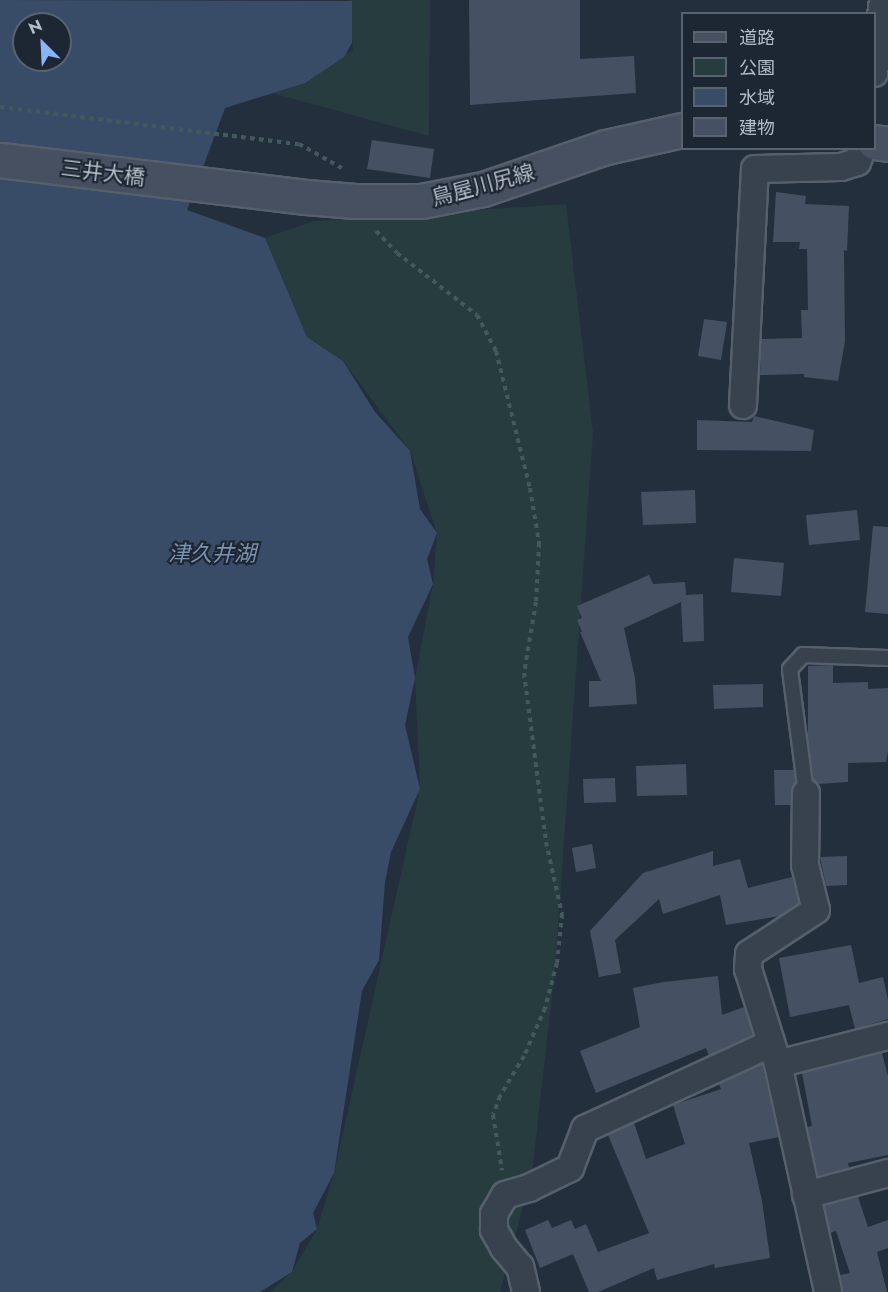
<!DOCTYPE html>
<html>
<head>
<meta charset="utf-8">
<style>
	body { margin:0 }
	#map { position:relative; width:888px; height:1292px; overflow:hidden; background:#242f3e; font-family:Jost,"Noto Sans JP",sans-serif }
	div>[style] { position:absolute }
	.green>* { inset:0; background:#263c3f }
	.water>* { inset:0; background:#394c67 }
	.building>* { inset:0; background:#455162 }
	.path>* { height:4px; margin-top:-2px; transform-origin:0; background:repeating-linear-gradient(90deg,#44595c 0 4.5px,transparent 0 9px) }
	.roads { filter:drop-shadow(2px 0 #565f6c) drop-shadow(-2px 0 #565f6c) drop-shadow(0 2px #565f6c) drop-shadow(0 -2px #565f6c) }
	.lane>* { height:14px; margin:-7px; padding:0 7px; transform-origin:7px; border-radius:7px; background:#38414e }
	.street>* { height:26px; margin:-13px; padding:0 13px; transform-origin:13px; border-radius:13px; background:#38414e }
	.secondary>* { height:33px; margin:-16.5px; padding:0 16.5px; transform-origin:16.5px; border-radius:16.5px; background:#465061 }
	span { translate:-50% -50%; white-space:nowrap; text-align:center; line-height:1.15; -webkit-text-stroke:4.5px #1d2633; paint-order:stroke }
	.street-label { font-size:21px; color:#b4bcc9 }
	.water-label { font-size:22px; color:#7c92b1; font-style:italic }
	.legend { position:absolute; left:681px; top:12px; width:195px; height:138px; box-sizing:border-box; background:#1d2633; border:2px solid #59626f; margin:0; padding:8px 10px; list-style:none; font-size:18px; color:#b4bcc9 }
	.legend li { display:flex; align-items:center; gap:12px; height:30px }
	.legend b { width:30px; border:2px solid #59626f }
	.north { position:absolute; left:12px; top:12px; width:60px; height:60px; box-sizing:border-box; background:#1d2633; border:2px solid #59626f; border-radius:50%; rotate:336deg; font-size:16px; font-weight:700; line-height:24px; text-align:center; color:#b4bcc9 }
	.north::after { content:''; display:block; margin:auto; width:21px; height:27px; background:#8ab4f8; clip-path:polygon(50% 0,100% 100%,50% 72%,0 100%) }
</style>
</head>
<body>
<div id="map">
	<div class="green">
		<div style="clip-path:polygon(349px 0,430px 0,429px 136px,272px 93px,353px 50px)"></div>
		<div style="clip-path:polygon(566px 204px,593px 433px,555px 969px,532px 1173px,500px 1292px,270px 1292px,292px 1272px,317px 1229px,334px 1173px,420px 789px,415px 678px,433px 584px,437px 533px,410px 451px,343px 361px,307px 337px,265px 238px,314px 221px)"></div>
	</div>
	<div class="water">
		<div style="clip-path:polygon(evenodd,0 0,352px 1px,352px 43px,344px 57px,305px 83px,225px 108px,187px 210px,265px 238px,307px 337px,343px 361px,375px 412px,410px 451px,420px 509px,437px 533px,427px 559px,433px 584px,408px 637px,415px 678px,405px 725px,420px 789px,391px 852px,385px 882px,379px 960px,362px 991px,334px 1173px,313px 1213px,317px 1229px,300px 1243px,292px 1272px,260px 1292px,0 1292px,0 0,24px 24px,60px 24px,60px 60px,24px 60px,24px 24px)"></div>
	</div>
	<div class="building">
		<div style="clip-path:polygon(469px 0,580px 0,580px 59px,634px 56px,636px 93px,470px 105px)"></div>
		<div style="clip-path:polygon(372px 140px,434px 149px,430px 178px,367px 169px)"></div>
		<div style="clip-path:polygon(776px 192px,806px 196px,805px 204px,849px 206px,847px 251px,844px 250px,845px 341px,838px 381px,804px 377px,804px 374px,760px 375px,761px 339px,802px 338px,801px 310px,808px 310px,807px 249px,799px 249px,800px 242px,773px 242px)"></div>
		<div style="clip-path:polygon(704px 319px,727px 322px,721px 360px,698px 356px)"></div>
		<div style="clip-path:polygon(754px 416px,814px 430px,811px 451px,697px 450px,697px 420px,752px 422px)"></div>
		<div style="clip-path:polygon(695px 490px,696px 523px,643px 525px,641px 492px)"></div>
		<div style="clip-path:polygon(857px 510px,860px 540px,809px 545px,806px 515px)"></div>
		<div style="clip-path:polygon(873px 526px,888px 527px,888px 614px,865px 612px)"></div>
		<div style="clip-path:polygon(734px 558px,784px 563px,781px 596px,731px 592px)"></div>
		<div style="clip-path:polygon(649px 575px,653px 584px,685px 582px,686px 595px,703px 594px,704px 641px,683px 642px,681px 602px,624px 628px,635px 678px,637px 704px,589px 707px,589px 681px,601px 681px,580px 632px,582px 632px,577px 620px,582px 618px,577px 606px)"></div>
		<div style="clip-path:polygon(833px 665px,833px 683px,868px 682px,868px 689px,888px 688px,888px 751px,886px 762px,848px 763px,848px 782px,818px 784px,813px 780px,808px 741px,808px 666px)"></div>
		<div style="clip-path:polygon(763px 684px,763px 707px,714px 709px,713px 685px)"></div>
		<div style="clip-path:polygon(686px 764px,687px 795px,637px 796px,636px 766px)"></div>
		<div style="clip-path:polygon(774px 770px,794px 770px,796px 783px,791px 792px,791px 805px,775px 805px)"></div>
		<div style="clip-path:polygon(615px 778px,616px 802px,584px 803px,583px 779px)"></div>
		<div style="clip-path:polygon(592px 844px,596px 868px,576px 872px,572px 848px)"></div>
		<div style="clip-path:polygon(713px 851px,713px 866px,740px 859px,748px 888px,792px 877px,799px 903px,780px 916px,726px 925px,720px 895px,663px 914px,659px 899px,615px 940px,621px 973px,599px 977px,590px 931px,643px 873px)"></div>
		<div style="clip-path:polygon(847px 856px,847px 885px,826px 886px,820px 857px)"></div>
		<div style="clip-path:polygon(851px 945px,859px 983px,883px 977px,888px 1000px,888px 1019px,855px 1029px,849px 1005px,790px 1017px,779px 958px)"></div>
		<div style="clip-path:polygon(718px 976px,722px 1015px,744px 1007px,753px 1035px,709px 1056px,706px 1048px,596px 1093px,580px 1051px,640px 1027px,633px 988px,664px 982px)"></div>
		<div style="clip-path:polygon(882px 1053px,888px 1076px,888px 1155px,848px 1163px,849px 1168px,818px 1176px,807px 1127px,812px 1126px,802px 1073px)"></div>
		<div style="clip-path:polygon(762px 1064px,779px 1137px,749px 1143px,762px 1201px,770px 1258px,715px 1268px,714px 1264px,657px 1280px,654px 1268px,598px 1292px,589px 1292px,573px 1254px,540px 1268px,525px 1230px,548px 1220px,552px 1228px,571px 1220px,575px 1229px,586px 1224px,598px 1252px,649px 1233px,608px 1135px,634px 1123px,646px 1159px,685px 1144px,673px 1105px,721px 1089px,719px 1084px)"></div>
		<div style="clip-path:polygon(858px 1197px,868px 1227px,888px 1220px,888px 1248px,877px 1252px,887px 1292px,843px 1292px,840px 1275px,850px 1273px,836px 1231px,830px 1233px,824px 1206px)"></div>
	</div>
	<div class="path">
		<div style="left:0;top:107px;width:301px;rotate:7.1deg"></div>
		<div style="left:299px;top:144px;width:49px;rotate:29.2deg"></div>
		<div style="left:376px;top:231px;width:30px;rotate:46deg"></div>
		<div style="left:397px;top:253px;width:101px;rotate:37.8deg"></div>
		<div style="left:477px;top:315px;width:41px;rotate:62.2deg"></div>
		<div style="left:496px;top:351px;width:141px;rotate:76.1deg"></div>
		<div style="left:530px;top:488px;width:56px;rotate:80.7deg"></div>
		<div style="left:539px;top:543px;width:59px;rotate:92.9deg"></div>
		<div style="left:536px;top:602px;width:72px;rotate:99.6deg"></div>
		<div style="left:524px;top:673px;width:170px;rotate:82.6deg"></div>
		<div style="left:546px;top:842px;width:74px;rotate:77.5deg"></div>
		<div style="left:562px;top:914px;width:49px;rotate:95.8deg"></div>
		<div style="left:557px;top:963px;width:47px;rotate:104.9deg"></div>
		<div style="left:545px;top:1008px;width:52px;rotate:113.6deg"></div>
		<div style="left:524px;top:1056px;width:47px;rotate:121deg"></div>
		<div style="left:500px;top:1096px;width:20px;rotate:110deg"></div>
		<div style="left:493px;top:1115px;width:56px;rotate:80.7deg"></div>
	</div>
	<div class="roads">
		<div class="lane">
			<div style="left:806px;top:793px;width:125px;rotate:-97.4deg"></div>
			<div style="left:790px;top:669px;width:19px;rotate:-47deg"></div>
			<div style="left:803px;top:655px;width:85px;rotate:2deg"></div>
		</div>
		<div class="street">
			<div style="left:874px;top:73px;width:74px;rotate:-83deg"></div>
			<div style="left:743px;top:405px;width:236px;rotate:-87.1deg"></div>
			<div style="left:755px;top:169px;width:86px;rotate:-1.3deg"></div>
			<div style="left:841px;top:167px;width:17px;rotate:-17deg"></div>
			<div style="left:857px;top:162px;width:15px;rotate:-67deg"></div>
			<div style="left:806px;top:793px;width:72px;rotate:90.8deg"></div>
			<div style="left:805px;top:865px;width:46px;rotate:76.3deg"></div>
			<div style="left:816px;top:910px;width:80px;rotate:146.7deg"></div>
			<div style="left:749px;top:954px;width:15px;rotate:94deg"></div>
			<div style="left:748px;top:969px;width:100px;rotate:72.5deg"></div>
			<div style="left:778px;top:1064px;width:233px;rotate:77.6deg"></div>
			<div style="left:778px;top:1064px;width:114px;rotate:-14.3deg"></div>
			<div style="left:806px;top:1195px;width:85px;rotate:-15deg"></div>
			<div style="left:526px;top:1292px;width:26px;rotate:-103deg"></div>
			<div style="left:520px;top:1267px;width:25px;rotate:-130deg"></div>
			<div style="left:504px;top:1248px;width:21px;rotate:-119deg"></div>
			<div style="left:494px;top:1230px;width:16px;rotate:-90deg"></div>
			<div style="left:494px;top:1214px;width:22px;rotate:-60deg"></div>
			<div style="left:505px;top:1195px;width:25px;rotate:-16deg"></div>
			<div style="left:529px;top:1188px;width:46px;rotate:-26deg"></div>
			<div style="left:570px;top:1168px;width:42px;rotate:-69deg"></div>
			<div style="left:585px;top:1129px;width:204px;rotate:-24.7deg"></div>
		</div>
		<div class="secondary">
			<div style="left:874px;top:142px;width:14px;rotate:8deg"></div>
			<div style="left:0;top:160px;width:308px;rotate:6.9deg"></div>
			<div style="left:306px;top:197px;width:49px;rotate:4.7deg"></div>
			<div style="left:355px;top:201px;width:66px"></div>
			<div style="left:421px;top:201px;width:63px;rotate:-11deg"></div>
			<div style="left:483px;top:189px;width:130px;rotate:-18.9deg"></div>
			<div style="left:606px;top:147px;width:78px;rotate:-12.6deg"></div>
		</div>
	</div>
	<div class="street-label">
		<span style="left:103px;top:173px;rotate:7deg">三井大橋</span>
		<span style="left:483px;top:185px;rotate:-15deg">鳥屋川尻線</span>
	</div>
	<div class="water-label">
		<span style="left:212px;top:554px">津久井湖</span>
	</div>
	<ul class="legend">
	<li><b style="height:8px;background:#465061"></b>道路</li>
	<li><b style="height:16px;background:#263c3f"></b>公園</li>
	<li><b style="height:16px;background:#394c67"></b>水域</li>
	<li><b style="height:16px;background:#455162"></b>建物</li>
	</ul>
	<div class="north">N</div>
</div>
</body>
</html>
